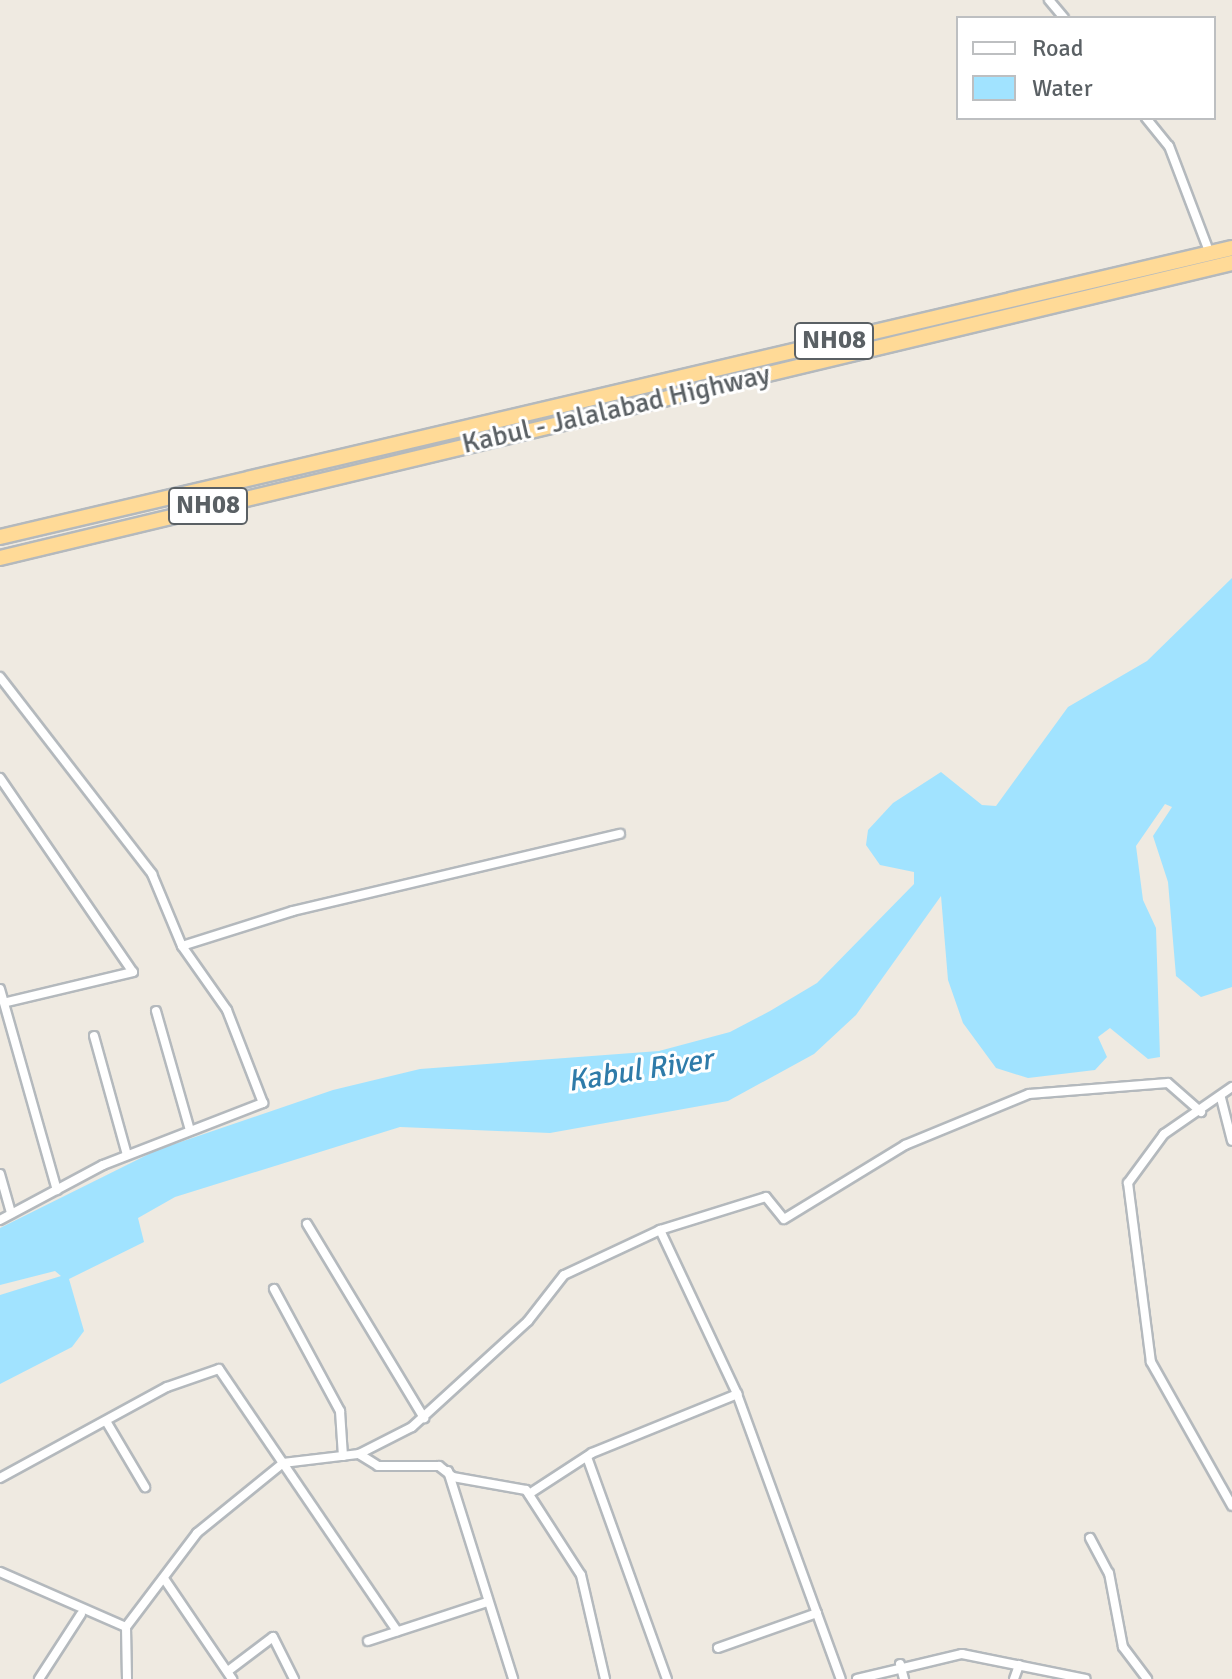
<!DOCTYPE html>
<html>
<head>
<meta charset="utf-8">
<style>
	body { margin:0 }
	#map { position:relative; width:1232px; height:1679px; overflow:hidden; background:#efeae1; font-family:Signika,sans-serif }
	div>[style] { position:absolute }
	.water>* { inset:0; background:#a1e3ff }
	.roads { filter:drop-shadow(2px 0 #b4b9bd) drop-shadow(-2px 0 #b4b9bd) drop-shadow(0 2px #b4b9bd) drop-shadow(0 -2px #b4b9bd) }
	.minor>* { height:8px; margin:-4px; padding:0 4px; transform-origin:4px; border-radius:4px; background:#fff }
	.trunk>* { height:14px; margin:-7px; padding:0 7px; transform-origin:7px; border-radius:7px; background:#ffda97 }
	span { translate:-50% -50%; white-space:nowrap; text-align:center; line-height:1.15; -webkit-text-stroke:6px #fff; paint-order:stroke }
	.shield-label span { padding:2px 6px; background:#fff; border:2px solid; border-radius:6px; -webkit-text-stroke-width:0 }
	.shield-label { font-size:26px; color:#5a6064; font-weight:700 }
	.street-label { font-size:28px; color:#5a6064 }
	.water-label { font-size:30px; color:#2f7ba9; font-style:italic }
	.legend { position:absolute; left:956px; top:16px; width:260px; height:104px; box-sizing:border-box; background:#fff; border:2px solid #bdbfc1; margin:0; padding:10px 14px; list-style:none; font-size:24px; color:#5a6064 }
	.legend li { display:flex; align-items:center; gap:16px; height:40px }
	.legend b { width:40px; border:2px solid #bdbfc1 }
</style>
</head>
<body>
<div id="map">
	<div class="water">
		<div style="clip-path:polygon(1232px 578px,1232px 987px,1201px 997px,1176px 976px,1168px 882px,1153px 836px,1172px 807px,1165px 804px,1136px 846px,1143px 900px,1156px 928px,1160px 1057px,1148px 1059px,1110px 1028px,1098px 1037px,1107px 1057px,1095px 1070px,1028px 1078px,996px 1068px,963px 1023px,948px 980px,941px 896px,856px 1015px,814px 1054px,728px 1101px,550px 1133px,400px 1127px,175px 1197px,138px 1218px,144px 1242px,69px 1279px,84px 1331px,72px 1347px,0 1384px,0 1295px,61px 1276px,55px 1271px,0 1285px,0 1228px,157px 1150px,333px 1090px,420px 1069px,659px 1051px,730px 1032px,770px 1011px,817px 983px,914px 884px,914px 872px,880px 865px,866px 845px,868px 830px,893px 803px,941px 772px,982px 805px,996px 806px,1068px 707px,1147px 661px)"></div>
	</div>
	<div class="roads">
		<div class="minor">
			<div style="left:1049px;top:0;width:23px;rotate:50deg"></div>
			<div style="left:1146px;top:118px;width:36px;rotate:51deg"></div>
			<div style="left:1169px;top:146px;width:116px;rotate:69.2deg"></div>
			<div style="left:0;top:677px;width:249px;rotate:52.3deg"></div>
			<div style="left:152px;top:874px;width:78px;rotate:67.4deg"></div>
			<div style="left:0;top:778px;width:235px;rotate:55.6deg"></div>
			<div style="left:133px;top:972px;width:130px;rotate:166.6deg"></div>
			<div style="left:0;top:989px;width:209px;rotate:74.2deg"></div>
			<div style="left:156px;top:1011px;width:124px;rotate:74.1deg"></div>
			<div style="left:94px;top:1036px;width:123px;rotate:74.5deg"></div>
			<div style="left:1232px;top:1087px;width:83px;rotate:145.3deg"></div>
			<div style="left:1164px;top:1134px;width:61px;rotate:126.3deg"></div>
			<div style="left:1128px;top:1183px;width:180px;rotate:82.7deg"></div>
			<div style="left:1151px;top:1362px;width:165px;rotate:60.6deg"></div>
			<div style="left:1221px;top:1098px;width:44px;rotate:75.7deg"></div>
			<div style="left:0;top:1174px;width:41px;rotate:74.2deg"></div>
			<div style="left:0;top:1220px;width:117px;rotate:-28.1deg"></div>
			<div style="left:103px;top:1165px;width:172px;rotate:-21.2deg"></div>
			<div style="left:263px;top:1103px;width:100px;rotate:-111.2deg"></div>
			<div style="left:227px;top:1010px;width:78px;rotate:-125.1deg"></div>
			<div style="left:182px;top:946px;width:116px;rotate:-17.5deg"></div>
			<div style="left:293px;top:911px;width:336px;rotate:-13.3deg"></div>
			<div style="left:307px;top:1224px;width:227px;rotate:58.9deg"></div>
			<div style="left:660px;top:1230px;width:181px;rotate:64.8deg"></div>
			<div style="left:737px;top:1394px;width:303px;rotate:70deg"></div>
			<div style="left:274px;top:1289px;width:139px;rotate:61.6deg"></div>
			<div style="left:340px;top:1411px;width:45px;rotate:86.2deg"></div>
			<div style="left:106px;top:1421px;width:77px;rotate:59.4deg"></div>
			<div style="left:359px;top:1454px;width:22px;rotate:32deg"></div>
			<div style="left:378px;top:1466px;width:61px"></div>
			<div style="left:439px;top:1466px;width:18px;rotate:38deg"></div>
			<div style="left:453px;top:1477px;width:74px;rotate:10.1deg"></div>
			<div style="left:526px;top:1490px;width:101px;rotate:57.1deg"></div>
			<div style="left:581px;top:1575px;width:107px;rotate:77deg"></div>
			<div style="left:587px;top:1457px;width:236px;rotate:70.2deg"></div>
			<div style="left:448px;top:1471px;width:218px;rotate:72.6deg"></div>
			<div style="left:0;top:1478px;width:190px;rotate:-28.6deg"></div>
			<div style="left:167px;top:1387px;width:55px;rotate:-19.1deg"></div>
			<div style="left:219px;top:1369px;width:317px;rotate:55.8deg"></div>
			<div style="left:529px;top:1494px;width:75px;rotate:-33.1deg"></div>
			<div style="left:592px;top:1453px;width:157px;rotate:-22.1deg"></div>
			<div style="left:1090px;top:1538px;width:40px;rotate:62deg"></div>
			<div style="left:1109px;top:1573px;width:75px;rotate:79.3deg"></div>
			<div style="left:1123px;top:1647px;width:40px;rotate:53deg"></div>
			<div style="left:0;top:1572px;width:137px;rotate:23.6deg"></div>
			<div style="left:126px;top:1627px;width:118px;rotate:-52.9deg"></div>
			<div style="left:197px;top:1533px;width:111px;rotate:-39.1deg"></div>
			<div style="left:283px;top:1463px;width:77px;rotate:-6.8deg"></div>
			<div style="left:359px;top:1454px;width:59px;rotate:-27deg"></div>
			<div style="left:412px;top:1427px;width:157px;rotate:-42.4deg"></div>
			<div style="left:528px;top:1321px;width:58px;rotate:-52deg"></div>
			<div style="left:564px;top:1275px;width:106px;rotate:-25.1deg"></div>
			<div style="left:660px;top:1230px;width:111px;rotate:-17.3deg"></div>
			<div style="left:766px;top:1197px;width:28px;rotate:51deg"></div>
			<div style="left:784px;top:1219px;width:142px;rotate:-31.4deg"></div>
			<div style="left:905px;top:1145px;width:134px;rotate:-22.4deg"></div>
			<div style="left:1029px;top:1094px;width:139px;rotate:-4.5deg"></div>
			<div style="left:1168px;top:1083px;width:44px;rotate:41.3deg"></div>
			<div style="left:165px;top:1580px;width:120px;rotate:55.9deg"></div>
			<div style="left:126px;top:1627px;width:52px;rotate:88.9deg"></div>
			<div style="left:368px;top:1641px;width:125px;rotate:-18.1deg"></div>
			<div style="left:718px;top:1648px;width:105px;rotate:-19.5deg"></div>
			<div style="left:900px;top:1664px;width:16px;rotate:75deg"></div>
			<div style="left:228px;top:1671px;width:56px;rotate:-37.1deg"></div>
			<div style="left:273px;top:1637px;width:47px;rotate:63.4deg"></div>
			<div style="left:39px;top:1679px;width:77px;rotate:-57.1deg"></div>
			<div style="left:857px;top:1679px;width:108px;rotate:-13.4deg"></div>
			<div style="left:962px;top:1654px;width:126px;rotate:11.4deg"></div>
			<div style="left:1014px;top:1679px;width:15px;rotate:-70deg"></div>
		</div>
		<div class="trunk">
			<div style="left:0;top:537px;width:1265px;rotate:-13.2deg"></div>
			<div style="left:0;top:558px;width:1267px;rotate:-13.47deg"></div>
		</div>
	</div>
	<div class="shield-label">
		<span style="left:834px;top:341px">NH08</span>
		<span style="left:208px;top:506px">NH08</span>
	</div>
	<div class="street-label">
		<span style="left:616px;top:409px;rotate:-13deg">Kabul - Jalalabad Highway</span>
	</div>
	<div class="water-label">
		<span style="left:640px;top:1071px;rotate:-9deg">Kabul River</span>
	</div>
	<ul class="legend">
	<li><b style="height:10px;background:#fff"></b>Road</li>
	<li><b style="height:22px;background:#a1e3ff"></b>Water</li>
	</ul>
</div>
</body>
</html>
